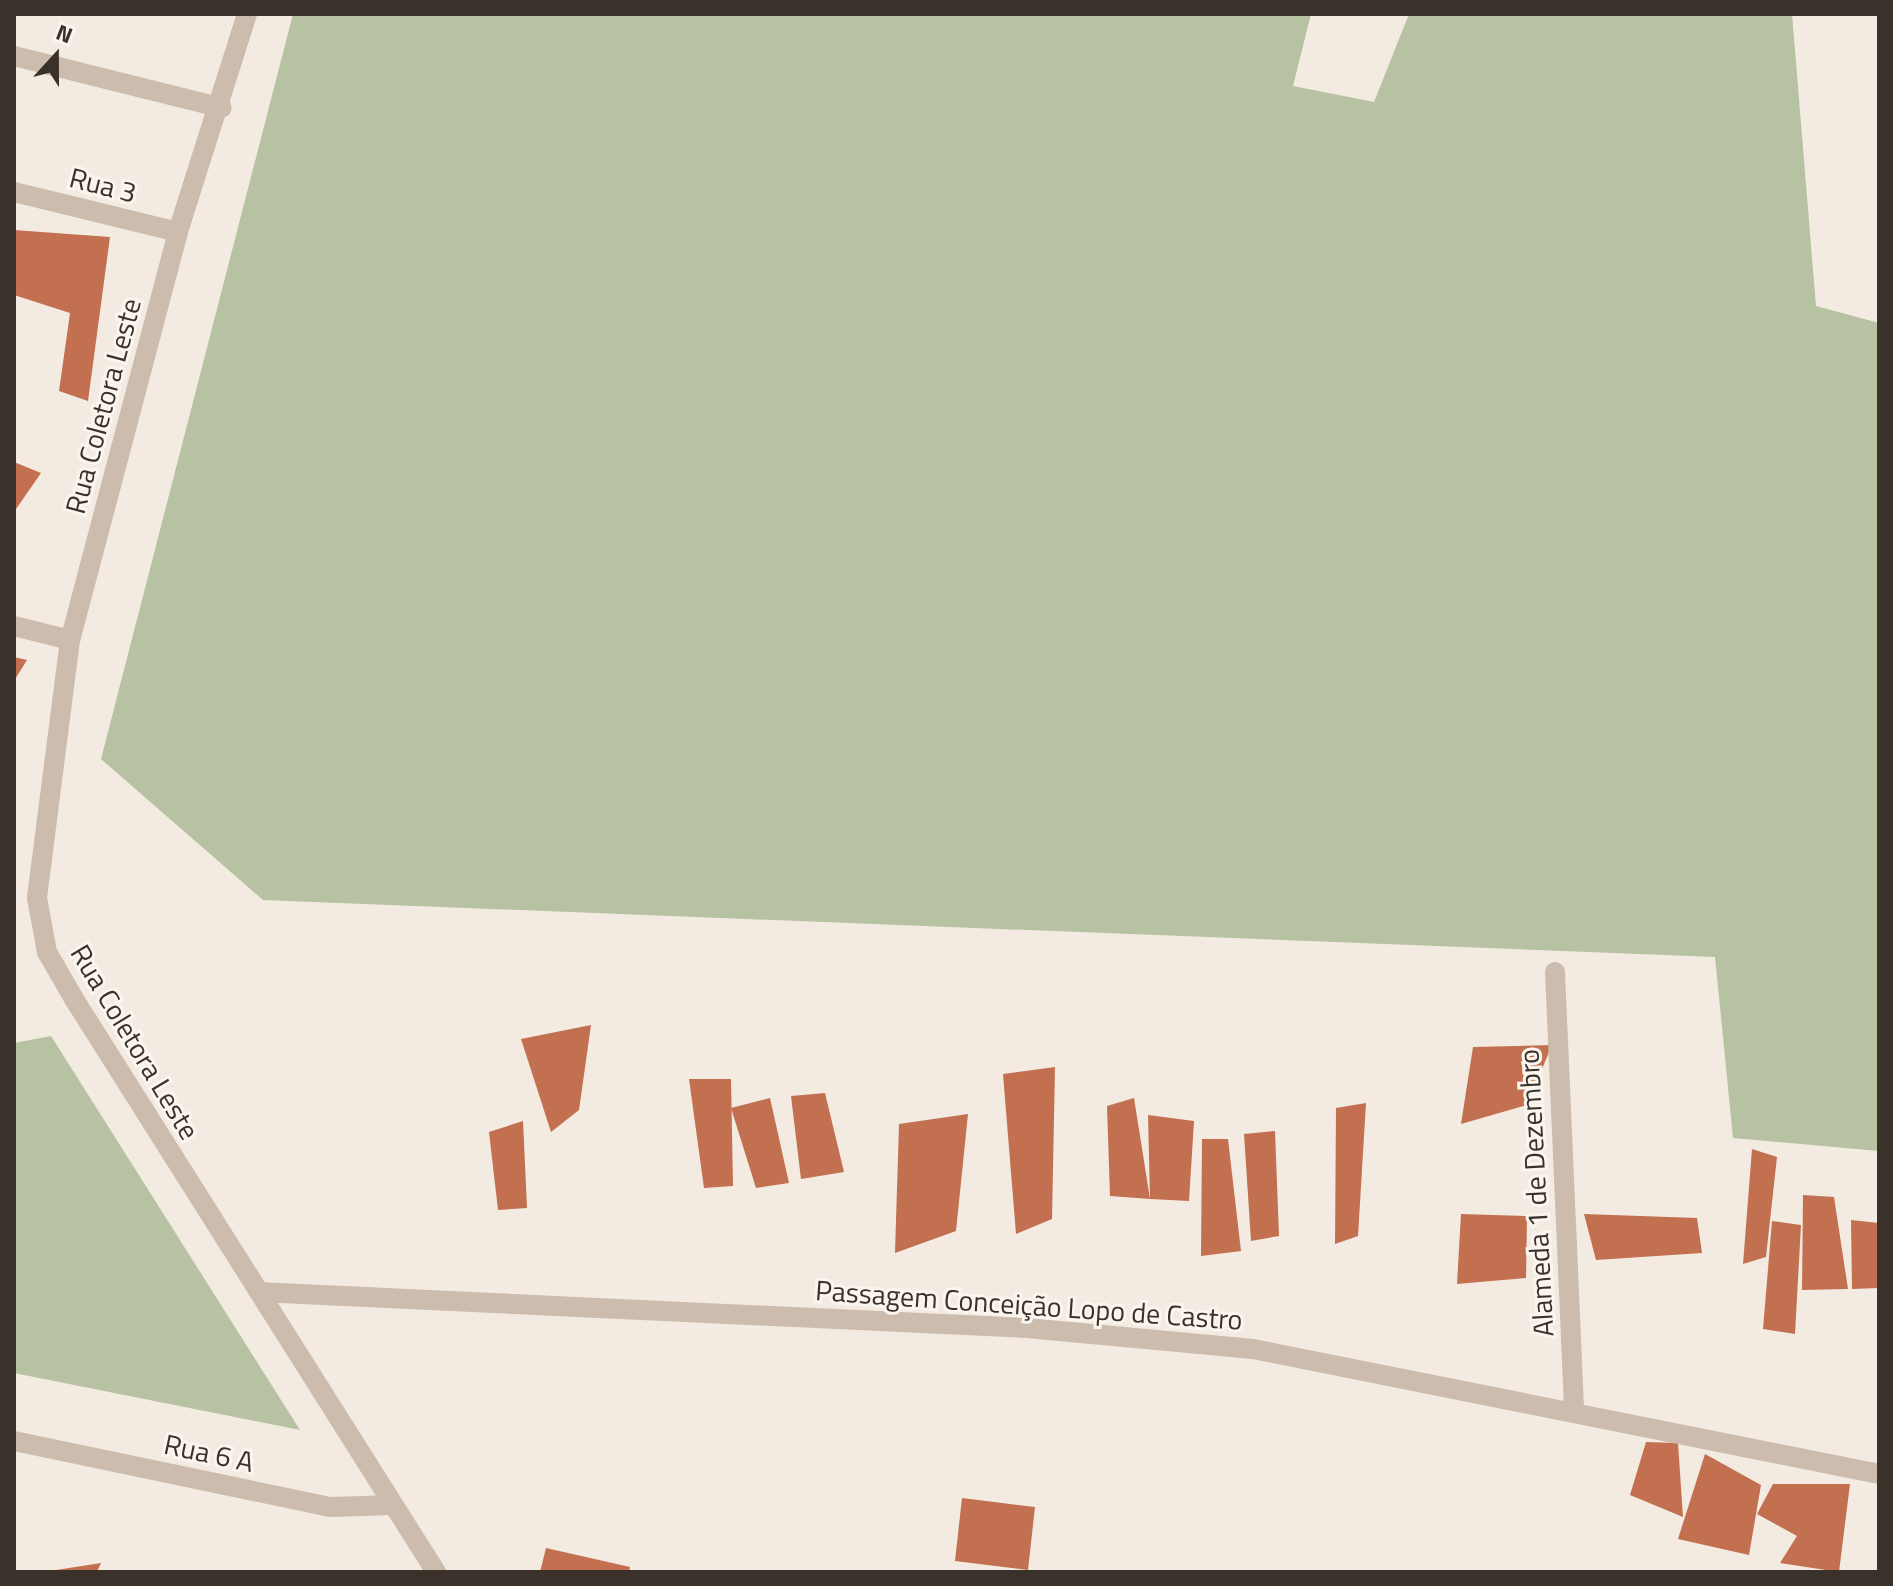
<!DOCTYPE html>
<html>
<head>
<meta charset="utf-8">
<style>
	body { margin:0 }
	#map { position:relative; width:1893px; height:1586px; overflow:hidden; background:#f3ebe1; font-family:"Titillium Web",sans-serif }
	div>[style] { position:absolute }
	.green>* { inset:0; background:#b6c2a1 }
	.building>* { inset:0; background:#c27050 }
	.street>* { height:20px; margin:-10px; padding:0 10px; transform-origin:10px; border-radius:10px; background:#cbbcad }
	span { translate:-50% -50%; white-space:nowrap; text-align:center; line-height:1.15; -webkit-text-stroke:6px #faf5ee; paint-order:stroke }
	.street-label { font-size:28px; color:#3a312b }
	.frame { position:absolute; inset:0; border:16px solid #3a312b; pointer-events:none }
	.north { position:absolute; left:16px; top:16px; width:80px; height:80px; -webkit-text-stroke:6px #faf5ee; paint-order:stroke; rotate:21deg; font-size:22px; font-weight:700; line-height:32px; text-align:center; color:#3a312b }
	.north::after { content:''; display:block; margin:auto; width:28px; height:36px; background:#3a312b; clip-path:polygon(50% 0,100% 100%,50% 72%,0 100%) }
</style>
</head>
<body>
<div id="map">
	<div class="green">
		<div style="clip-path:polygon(293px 14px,1311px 14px,1293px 86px,1374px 102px,1409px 14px,1792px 14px,1816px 306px,1879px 323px,1879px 1151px,1733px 1138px,1715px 957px,263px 900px,101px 759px)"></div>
		<div style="clip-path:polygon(51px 1036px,300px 1430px,14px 1373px,14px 1043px)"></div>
	</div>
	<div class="building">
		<div style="clip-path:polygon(14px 230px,110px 237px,88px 401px,59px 391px,70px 313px,14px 295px)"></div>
		<div style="clip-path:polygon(14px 462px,41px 473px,14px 512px)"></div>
		<div style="clip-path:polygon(14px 657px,27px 660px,14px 681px)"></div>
		<div style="clip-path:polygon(591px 1025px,579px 1110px,551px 1132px,521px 1039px)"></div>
		<div style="clip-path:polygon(1552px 1045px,1527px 1105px,1461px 1124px,1473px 1047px)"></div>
		<div style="clip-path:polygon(1055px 1067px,1052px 1219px,1016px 1234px,1003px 1074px)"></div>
		<div style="clip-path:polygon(689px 1079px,731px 1079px,733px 1186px,704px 1188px)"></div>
		<div style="clip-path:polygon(825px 1093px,844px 1172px,801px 1179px,791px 1096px)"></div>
		<div style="clip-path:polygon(770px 1098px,789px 1183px,756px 1188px,731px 1108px)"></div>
		<div style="clip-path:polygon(1134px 1098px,1150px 1199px,1110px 1196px,1107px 1106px)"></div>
		<div style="clip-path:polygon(1366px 1103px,1358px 1236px,1335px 1244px,1336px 1108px)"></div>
		<div style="clip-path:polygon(968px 1114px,956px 1231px,895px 1253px,899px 1124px)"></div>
		<div style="clip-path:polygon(1148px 1115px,1194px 1121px,1189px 1201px,1150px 1199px)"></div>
		<div style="clip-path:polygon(523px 1121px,527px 1208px,498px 1210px,489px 1132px)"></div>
		<div style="clip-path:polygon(1275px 1131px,1279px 1236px,1251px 1241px,1244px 1134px)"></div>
		<div style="clip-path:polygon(1202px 1139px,1228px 1139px,1241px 1251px,1201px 1256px)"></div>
		<div style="clip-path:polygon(1752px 1149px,1777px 1157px,1766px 1257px,1743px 1264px)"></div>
		<div style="clip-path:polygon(1803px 1195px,1834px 1197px,1848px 1289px,1802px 1290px)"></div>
		<div style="clip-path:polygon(1461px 1214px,1527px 1216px,1526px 1278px,1457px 1284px)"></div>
		<div style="clip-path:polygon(1584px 1214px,1697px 1218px,1702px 1253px,1596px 1260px)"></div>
		<div style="clip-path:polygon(1851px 1220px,1879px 1223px,1879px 1288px,1852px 1289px)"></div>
		<div style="clip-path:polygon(1772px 1221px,1801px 1225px,1795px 1334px,1763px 1329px)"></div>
		<div style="clip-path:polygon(1646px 1442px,1678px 1443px,1683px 1517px,1630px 1495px)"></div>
		<div style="clip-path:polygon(1705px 1454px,1761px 1485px,1749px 1555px,1678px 1539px)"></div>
		<div style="clip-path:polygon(1773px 1484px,1850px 1484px,1839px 1572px,1780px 1563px,1797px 1536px,1757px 1514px)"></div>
		<div style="clip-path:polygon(962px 1498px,1035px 1507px,1028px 1570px,955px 1561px)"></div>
		<div style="clip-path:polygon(546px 1548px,630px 1567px,629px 1572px,540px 1572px)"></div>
		<div style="clip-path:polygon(101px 1563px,97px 1572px,56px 1572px,56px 1570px)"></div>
	</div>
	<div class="street">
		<div style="left:247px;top:14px;width:229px;rotate:107.6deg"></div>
		<div style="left:178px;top:232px;width:422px;rotate:104.8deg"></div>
		<div style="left:70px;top:640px;width:260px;rotate:97.3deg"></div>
		<div style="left:37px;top:898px;width:55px;rotate:79.5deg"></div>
		<div style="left:47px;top:952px;width:54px;rotate:60.1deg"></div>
		<div style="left:74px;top:999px;width:678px;rotate:57.72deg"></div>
		<div style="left:14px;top:56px;width:214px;rotate:14deg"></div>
		<div style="left:14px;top:192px;width:169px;rotate:13.7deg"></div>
		<div style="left:14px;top:626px;width:58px;rotate:14deg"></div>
		<div style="left:1555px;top:972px;width:439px;rotate:87.5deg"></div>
		<div style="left:259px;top:1292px;width:769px;rotate:2.68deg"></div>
		<div style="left:1027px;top:1328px;width:227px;rotate:5.3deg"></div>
		<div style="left:1253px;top:1349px;width:638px;rotate:11.29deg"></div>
		<div style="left:14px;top:1441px;width:323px;rotate:11.8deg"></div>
		<div style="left:330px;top:1507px;width:63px;rotate:-1.8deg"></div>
	</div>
	<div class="street-label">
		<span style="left:103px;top:185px;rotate:14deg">Rua 3</span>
		<span style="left:103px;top:406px;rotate:-75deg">Rua Coletora Leste</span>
		<span style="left:135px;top:1042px;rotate:59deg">Rua Coletora Leste</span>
		<span style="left:1536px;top:1193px;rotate:-93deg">Alameda 1 de Dezembro</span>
		<span style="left:1029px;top:1305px;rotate:4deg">Passagem Conceição Lopo de Castro</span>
		<span style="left:209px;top:1453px;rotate:12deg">Rua 6 A</span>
	</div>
	<div class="frame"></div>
	<div class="north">N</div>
</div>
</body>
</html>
